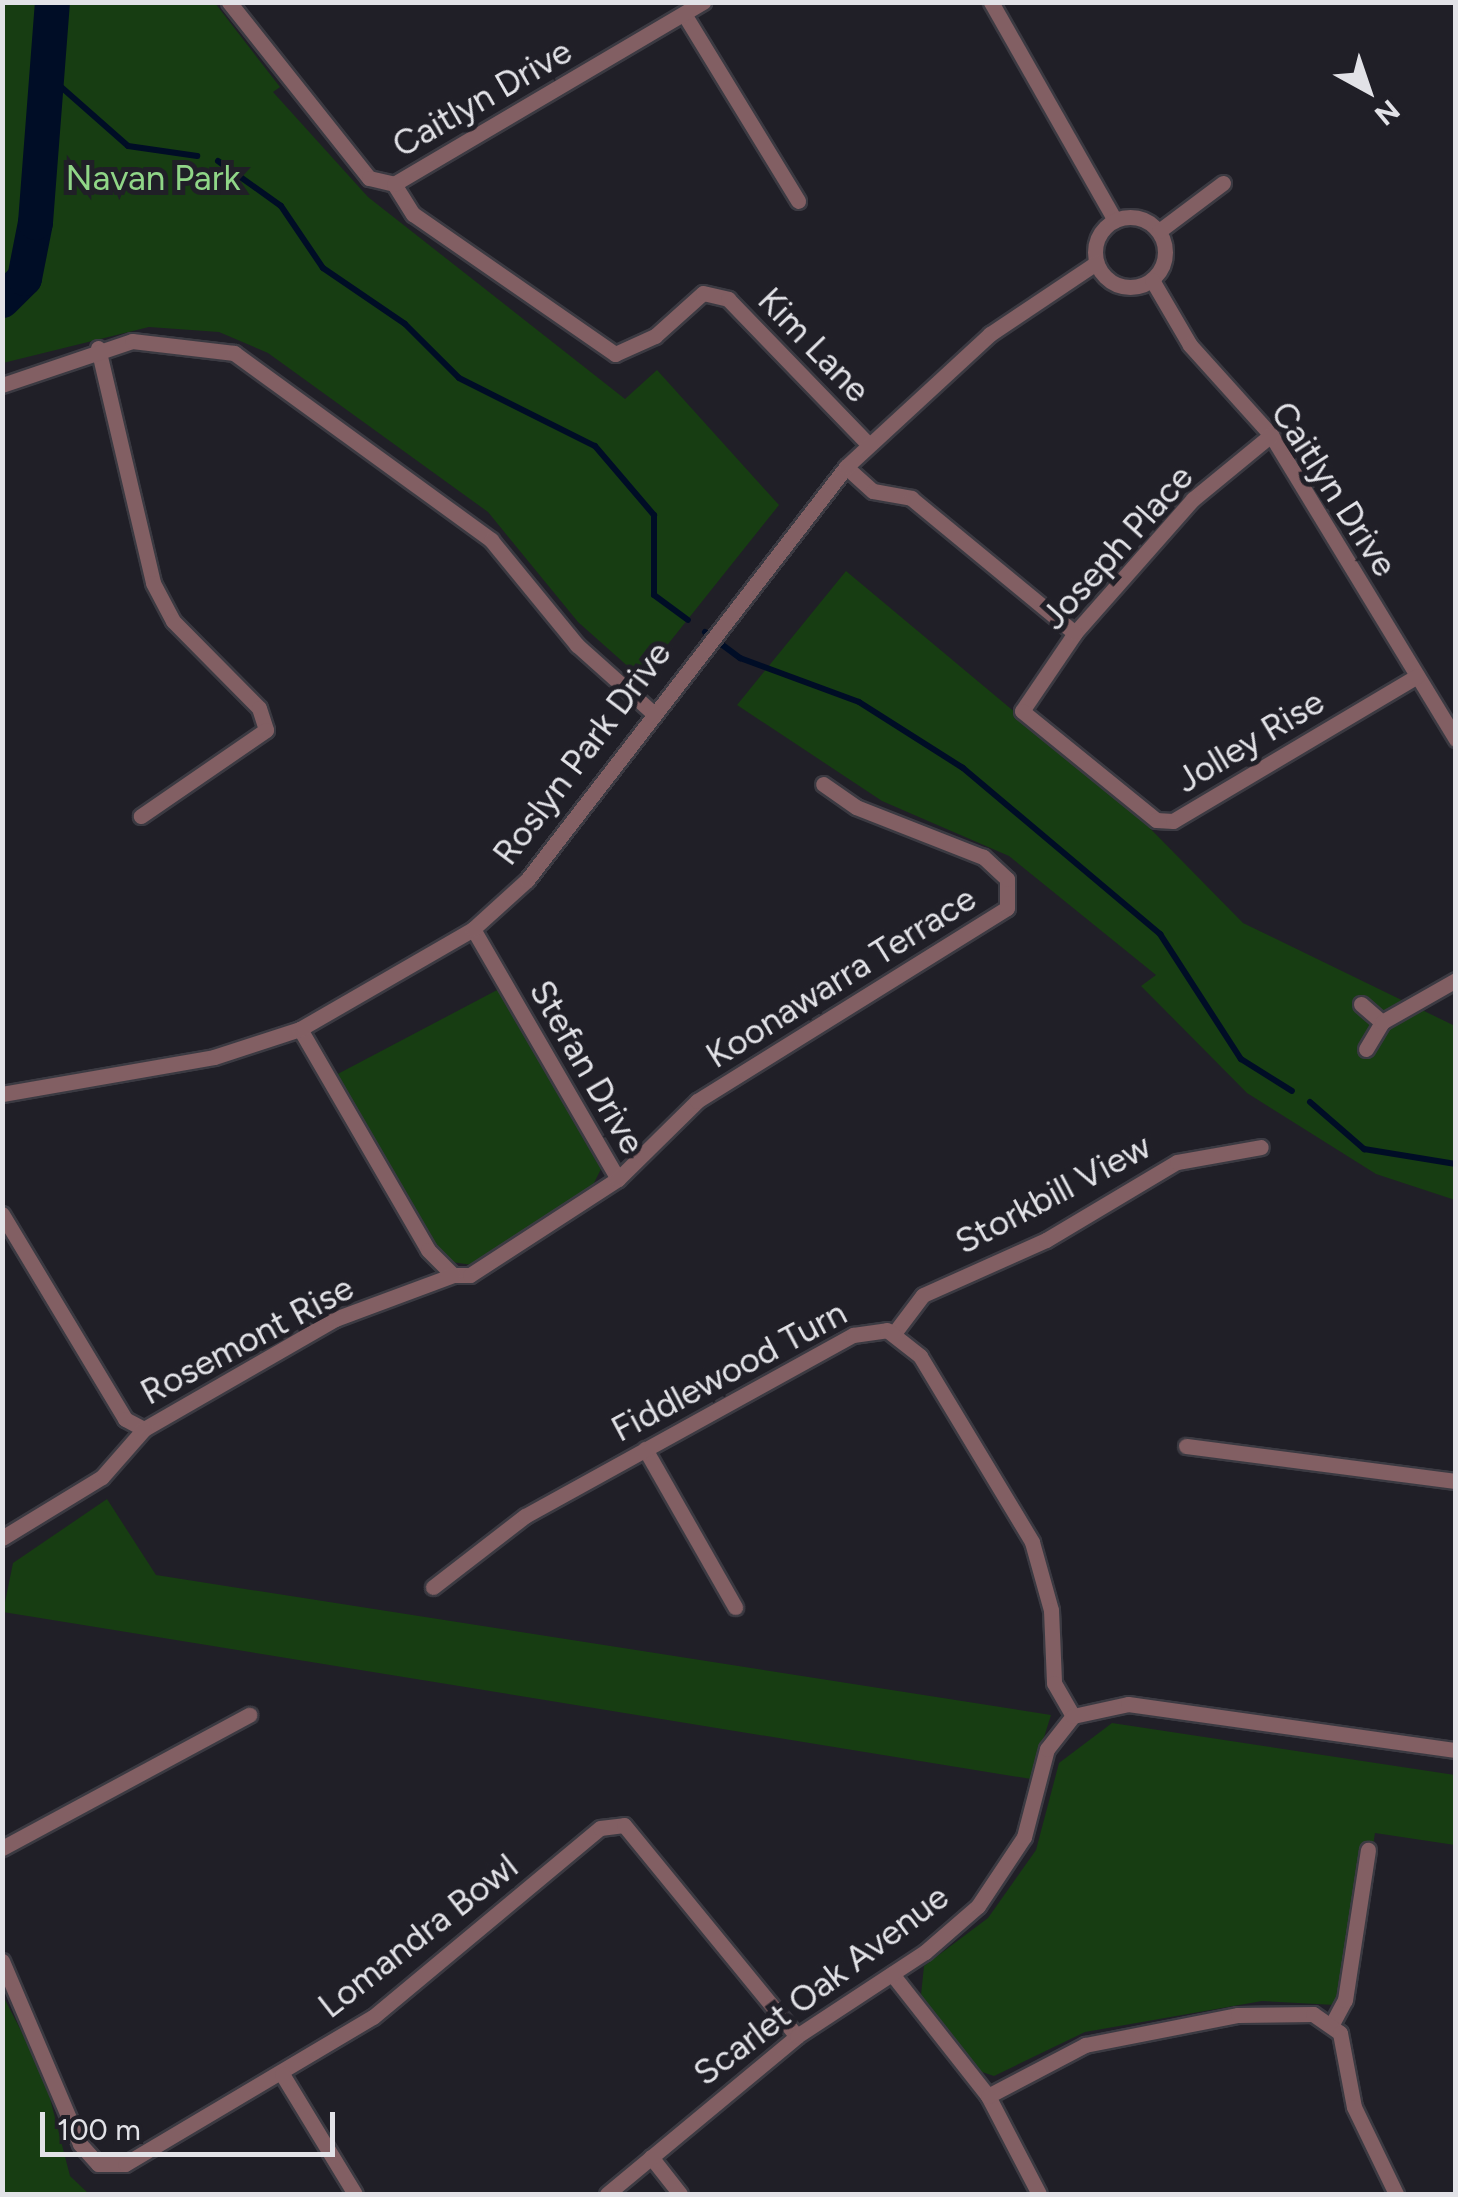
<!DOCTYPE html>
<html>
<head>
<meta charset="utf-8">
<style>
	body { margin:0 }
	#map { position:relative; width:1458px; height:2197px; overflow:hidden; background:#201f27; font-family:Figtree,sans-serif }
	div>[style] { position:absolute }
	.green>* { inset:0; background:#173d12 }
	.stream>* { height:6px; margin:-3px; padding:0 3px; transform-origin:3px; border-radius:3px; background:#000d26 }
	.river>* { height:35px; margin:-17.5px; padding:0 17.5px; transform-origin:17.5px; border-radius:17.5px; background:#000d26 }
	.roads { filter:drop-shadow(2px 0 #3b3a42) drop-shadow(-2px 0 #3b3a42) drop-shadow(0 2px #3b3a42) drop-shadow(0 -2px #3b3a42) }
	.minor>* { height:15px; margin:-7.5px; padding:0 7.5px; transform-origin:7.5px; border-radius:7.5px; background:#825f63 }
	.minor>.ring { margin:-7.5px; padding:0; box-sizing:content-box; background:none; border:15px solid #825f63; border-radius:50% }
	span { translate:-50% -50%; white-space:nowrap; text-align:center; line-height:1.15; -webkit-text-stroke:10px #201f27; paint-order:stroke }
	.street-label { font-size:35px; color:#e2e2e7 }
	.park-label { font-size:35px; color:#90d687 }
	.frame { position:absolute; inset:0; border:5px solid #e2e2e7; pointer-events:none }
	.north { position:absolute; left:1318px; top:40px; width:100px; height:100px; -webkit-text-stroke:8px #201f27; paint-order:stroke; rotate:140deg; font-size:28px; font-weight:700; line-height:40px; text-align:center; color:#e2e2e7 }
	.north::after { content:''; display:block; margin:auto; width:35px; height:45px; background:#e2e2e7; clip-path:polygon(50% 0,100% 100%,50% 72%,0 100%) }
	.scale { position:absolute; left:40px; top:2112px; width:295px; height:45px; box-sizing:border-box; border:5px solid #e2e2e7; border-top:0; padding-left:12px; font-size:30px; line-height:35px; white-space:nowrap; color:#e2e2e7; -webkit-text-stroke:8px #201f27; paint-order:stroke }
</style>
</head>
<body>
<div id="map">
	<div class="green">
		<div style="clip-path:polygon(3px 2px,215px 3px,280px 87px,273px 92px,368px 197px,625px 399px,657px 370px,779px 505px,641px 678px,578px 622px,488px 512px,268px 353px,219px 332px,149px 327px,3px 363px)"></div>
		<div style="clip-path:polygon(846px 571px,1131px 809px,1243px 923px,1455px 1026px,1455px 1200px,1376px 1174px,1247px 1093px,1141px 986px,1156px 975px,1009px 856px,882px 801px,737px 705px)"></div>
		<div style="clip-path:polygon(499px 989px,601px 1169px,587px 1197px,472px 1265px,445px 1261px,332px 1077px)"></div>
		<div style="clip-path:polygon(107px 1499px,156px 1575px,1051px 1715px,1031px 1779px,3px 1612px,13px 1563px)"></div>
		<div style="clip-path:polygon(1112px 1723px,1455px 1775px,1455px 1845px,1375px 1833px,1350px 1990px,1335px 2005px,1262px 2001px,1085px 2032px,994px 2076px,973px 2069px,921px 1995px,924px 1966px,988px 1918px,1036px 1850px,1059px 1763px)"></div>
		<div style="clip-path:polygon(2px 1994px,44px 2075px,70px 2176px,89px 2194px,3px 2194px)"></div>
	</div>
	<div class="stream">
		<div style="left:43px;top:71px;width:113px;rotate:41.4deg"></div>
		<div style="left:128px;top:146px;width:70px;rotate:8.2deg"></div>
		<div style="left:218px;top:161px;width:77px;rotate:35.5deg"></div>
		<div style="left:281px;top:206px;width:75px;rotate:55.9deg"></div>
		<div style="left:323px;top:268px;width:99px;rotate:34.3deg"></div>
		<div style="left:405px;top:324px;width:76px;rotate:45deg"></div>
		<div style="left:459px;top:378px;width:152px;rotate:26.6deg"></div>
		<div style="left:595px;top:446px;width:91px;rotate:49.5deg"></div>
		<div style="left:654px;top:515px;width:80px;rotate:90deg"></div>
		<div style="left:654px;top:595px;width:42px;rotate:36.3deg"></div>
		<div style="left:705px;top:632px;width:44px;rotate:36.6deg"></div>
		<div style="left:740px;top:658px;width:127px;rotate:20.3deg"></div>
		<div style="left:859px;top:702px;width:123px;rotate:32.4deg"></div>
		<div style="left:963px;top:768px;width:258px;rotate:40.1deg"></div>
		<div style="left:1160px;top:934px;width:149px;rotate:57.1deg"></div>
		<div style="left:1241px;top:1059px;width:60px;rotate:32.1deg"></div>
		<div style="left:1310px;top:1102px;width:72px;rotate:41deg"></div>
		<div style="left:1364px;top:1149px;width:93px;rotate:9.3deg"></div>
	</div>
	<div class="river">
		<div style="left:2px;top:300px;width:31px;rotate:-45deg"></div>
		<div style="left:24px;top:278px;width:57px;rotate:-78.9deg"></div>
		<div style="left:35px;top:222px;width:221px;rotate:-85.6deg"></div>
	</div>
	<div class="roads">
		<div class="minor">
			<div style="left:229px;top:2px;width:225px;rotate:51.5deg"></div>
			<div style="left:369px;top:178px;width:26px;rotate:13deg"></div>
			<div style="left:991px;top:2px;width:251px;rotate:60.4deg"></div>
			<div style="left:684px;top:14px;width:219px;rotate:58.6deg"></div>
			<div style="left:394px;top:184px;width:36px;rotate:58deg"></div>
			<div style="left:413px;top:214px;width:246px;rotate:34.7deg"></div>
			<div style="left:615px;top:354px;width:44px;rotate:-24.2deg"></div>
			<div style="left:655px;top:336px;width:64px;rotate:-41.9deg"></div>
			<div style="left:703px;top:293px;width:26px;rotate:13deg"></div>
			<div style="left:728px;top:299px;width:202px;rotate:46deg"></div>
			<div style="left:394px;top:184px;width:359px;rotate:-30.5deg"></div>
			<div class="ring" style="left:1095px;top:217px;width:55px;height:55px"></div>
			<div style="left:1159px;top:231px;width:80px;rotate:-36.9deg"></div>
			<div style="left:1152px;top:280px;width:75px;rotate:59.7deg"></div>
			<div style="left:1190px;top:345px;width:121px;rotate:48deg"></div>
			<div style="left:1271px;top:435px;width:356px;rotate:58.7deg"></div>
			<div style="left:98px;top:348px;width:241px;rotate:76.8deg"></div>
			<div style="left:153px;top:583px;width:43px;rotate:62.2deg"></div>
			<div style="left:173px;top:621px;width:122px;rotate:45.3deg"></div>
			<div style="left:259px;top:708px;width:23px;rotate:72deg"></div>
			<div style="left:266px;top:730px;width:152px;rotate:145.5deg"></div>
			<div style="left:2px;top:385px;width:137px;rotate:-18.7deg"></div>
			<div style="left:132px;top:341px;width:103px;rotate:6.7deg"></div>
			<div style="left:234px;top:353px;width:318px;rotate:36deg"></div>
			<div style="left:491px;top:540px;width:136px;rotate:50.7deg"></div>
			<div style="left:577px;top:645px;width:102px;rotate:41.8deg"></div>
			<div style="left:1271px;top:435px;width:101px;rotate:140.6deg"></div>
			<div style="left:1193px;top:499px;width:179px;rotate:131.4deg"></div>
			<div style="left:1075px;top:633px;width:94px;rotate:124.2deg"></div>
			<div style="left:1022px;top:711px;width:173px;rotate:39.1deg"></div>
			<div style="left:1156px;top:820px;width:17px;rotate:3deg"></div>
			<div style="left:1173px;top:821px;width:284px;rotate:-30.7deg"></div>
			<div style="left:846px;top:467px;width:36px;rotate:42deg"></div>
			<div style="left:873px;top:491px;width:39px;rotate:10deg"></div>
			<div style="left:911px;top:498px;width:212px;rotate:39.5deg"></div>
			<div style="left:1361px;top:1004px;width:28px;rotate:41deg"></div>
			<div style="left:300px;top:1029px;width:255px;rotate:59.9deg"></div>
			<div style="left:428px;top:1250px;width:35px;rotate:45deg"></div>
			<div style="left:453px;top:1275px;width:17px"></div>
			<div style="left:470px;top:1275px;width:176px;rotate:-33deg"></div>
			<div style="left:618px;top:1179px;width:289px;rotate:-120.1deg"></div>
			<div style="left:1366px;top:1049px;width:31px;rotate:-59deg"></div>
			<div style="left:1382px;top:1022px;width:85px;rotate:-29.6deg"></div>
			<div style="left:2px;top:1094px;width:215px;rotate:-9.9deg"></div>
			<div style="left:214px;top:1057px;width:90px;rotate:-18deg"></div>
			<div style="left:300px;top:1029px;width:200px;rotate:-30deg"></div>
			<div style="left:473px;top:929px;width:73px;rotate:-42.2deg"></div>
			<div style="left:527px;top:880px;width:522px;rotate:-52.32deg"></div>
			<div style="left:846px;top:467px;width:196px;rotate:-42.7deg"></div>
			<div style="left:990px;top:334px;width:128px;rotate:-33.8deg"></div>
			<div style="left:618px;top:1179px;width:111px;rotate:-44.6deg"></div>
			<div style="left:697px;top:1101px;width:365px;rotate:-31.9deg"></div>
			<div style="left:1007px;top:908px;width:29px;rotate:-90deg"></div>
			<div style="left:1007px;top:879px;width:33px;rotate:-137deg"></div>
			<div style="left:983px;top:857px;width:136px;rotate:-158.5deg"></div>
			<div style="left:856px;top:807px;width:40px;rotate:-145.1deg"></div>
			<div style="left:2px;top:1214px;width:239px;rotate:59deg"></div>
			<div style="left:125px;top:1419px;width:21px;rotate:28deg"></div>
			<div style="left:144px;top:1429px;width:220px;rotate:-29.9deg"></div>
			<div style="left:335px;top:1319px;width:126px;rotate:-20.4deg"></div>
			<div style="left:895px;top:1332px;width:46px;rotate:-52.9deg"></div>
			<div style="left:923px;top:1295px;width:135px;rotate:-24.1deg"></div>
			<div style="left:1046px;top:1240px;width:152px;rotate:-30.8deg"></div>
			<div style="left:1177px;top:1162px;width:85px;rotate:-10.1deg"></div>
			<div style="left:1186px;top:1446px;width:272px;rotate:7.4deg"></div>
			<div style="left:645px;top:1449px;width:182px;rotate:60.3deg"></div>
			<div style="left:2px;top:1538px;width:117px;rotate:-31.4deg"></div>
			<div style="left:102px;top:1477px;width:64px;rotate:-48.8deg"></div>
			<div style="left:433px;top:1587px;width:116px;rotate:-37.7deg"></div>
			<div style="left:525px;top:1516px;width:375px;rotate:-28.9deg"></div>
			<div style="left:853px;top:1335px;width:34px;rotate:-8deg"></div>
			<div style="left:887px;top:1330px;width:42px;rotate:38.2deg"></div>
			<div style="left:920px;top:1356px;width:217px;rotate:58.9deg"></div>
			<div style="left:1032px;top:1542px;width:71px;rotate:74.4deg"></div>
			<div style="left:1051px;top:1610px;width:73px;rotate:87.6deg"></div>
			<div style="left:1054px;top:1683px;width:38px;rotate:60deg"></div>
			<div style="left:2px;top:1848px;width:281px;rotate:-28.3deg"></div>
			<div style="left:2px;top:1961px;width:199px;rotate:66.9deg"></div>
			<div style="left:80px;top:2144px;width:27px;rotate:48deg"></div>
			<div style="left:98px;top:2164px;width:27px"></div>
			<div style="left:125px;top:2164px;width:288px;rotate:-30.7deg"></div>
			<div style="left:373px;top:2017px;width:295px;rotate:-39.8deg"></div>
			<div style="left:600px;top:1828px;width:24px;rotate:-7deg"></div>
			<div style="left:624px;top:1825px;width:273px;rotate:50.7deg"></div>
			<div style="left:892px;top:1974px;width:155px;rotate:51.8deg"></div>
			<div style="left:988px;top:2096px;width:110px;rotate:62.5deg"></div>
			<div style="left:1332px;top:2024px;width:27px;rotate:-62deg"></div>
			<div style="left:1345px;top:2000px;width:152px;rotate:-81.3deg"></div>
			<div style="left:282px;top:2074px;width:140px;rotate:58.7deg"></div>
			<div style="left:988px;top:2096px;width:110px;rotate:-27.7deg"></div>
			<div style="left:1085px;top:2045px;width:156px;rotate:-11.1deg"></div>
			<div style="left:1238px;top:2015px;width:75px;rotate:-0.8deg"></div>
			<div style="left:1313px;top:2014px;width:33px;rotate:35deg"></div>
			<div style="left:1340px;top:2033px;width:75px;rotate:79.3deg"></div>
			<div style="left:1354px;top:2107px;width:97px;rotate:64.2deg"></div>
			<div style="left:651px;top:2157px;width:47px;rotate:51.9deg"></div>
			<div style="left:607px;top:2194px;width:247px;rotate:-39.7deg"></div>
			<div style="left:797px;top:2036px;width:153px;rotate:-33.3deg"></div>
			<div style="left:925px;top:1952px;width:70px;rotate:-41deg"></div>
			<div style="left:978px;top:1906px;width:83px;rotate:-56.3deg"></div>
			<div style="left:1024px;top:1837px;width:91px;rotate:-75.4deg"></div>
			<div style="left:1047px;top:1749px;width:42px;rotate:-51.8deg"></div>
			<div style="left:1073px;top:1716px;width:56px;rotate:-12.3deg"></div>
			<div style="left:1128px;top:1704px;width:331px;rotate:8deg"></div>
		</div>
	</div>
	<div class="street-label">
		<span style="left:482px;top:98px;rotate:-30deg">Caitlyn Drive</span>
		<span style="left:814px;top:345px;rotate:46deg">Kim Lane</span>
		<span style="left:1334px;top:489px;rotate:57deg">Caitlyn Drive</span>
		<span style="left:1117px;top:547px;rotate:-48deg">Joseph Place</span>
		<span style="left:1250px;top:741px;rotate:-31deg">Jolley Rise</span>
		<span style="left:582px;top:753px;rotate:-53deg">Roslyn Park Drive</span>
		<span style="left:841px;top:977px;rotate:-32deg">Koonawarra Terrace</span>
		<span style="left:587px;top:1067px;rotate:60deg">Stefan Drive</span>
		<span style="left:1053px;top:1194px;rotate:-28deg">Storkbill View</span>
		<span style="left:247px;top:1340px;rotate:-28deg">Rosemont Rise</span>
		<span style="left:729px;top:1371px;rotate:-28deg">Fiddlewood Turn</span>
		<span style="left:418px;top:1936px;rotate:-38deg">Lomandra Bowl</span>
		<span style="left:821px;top:1985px;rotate:-37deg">Scarlet Oak Avenue</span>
	</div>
	<div class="park-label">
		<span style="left:153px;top:178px">Navan Park</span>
	</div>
	<div class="frame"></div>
	<div class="north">N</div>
	<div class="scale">100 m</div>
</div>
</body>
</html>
